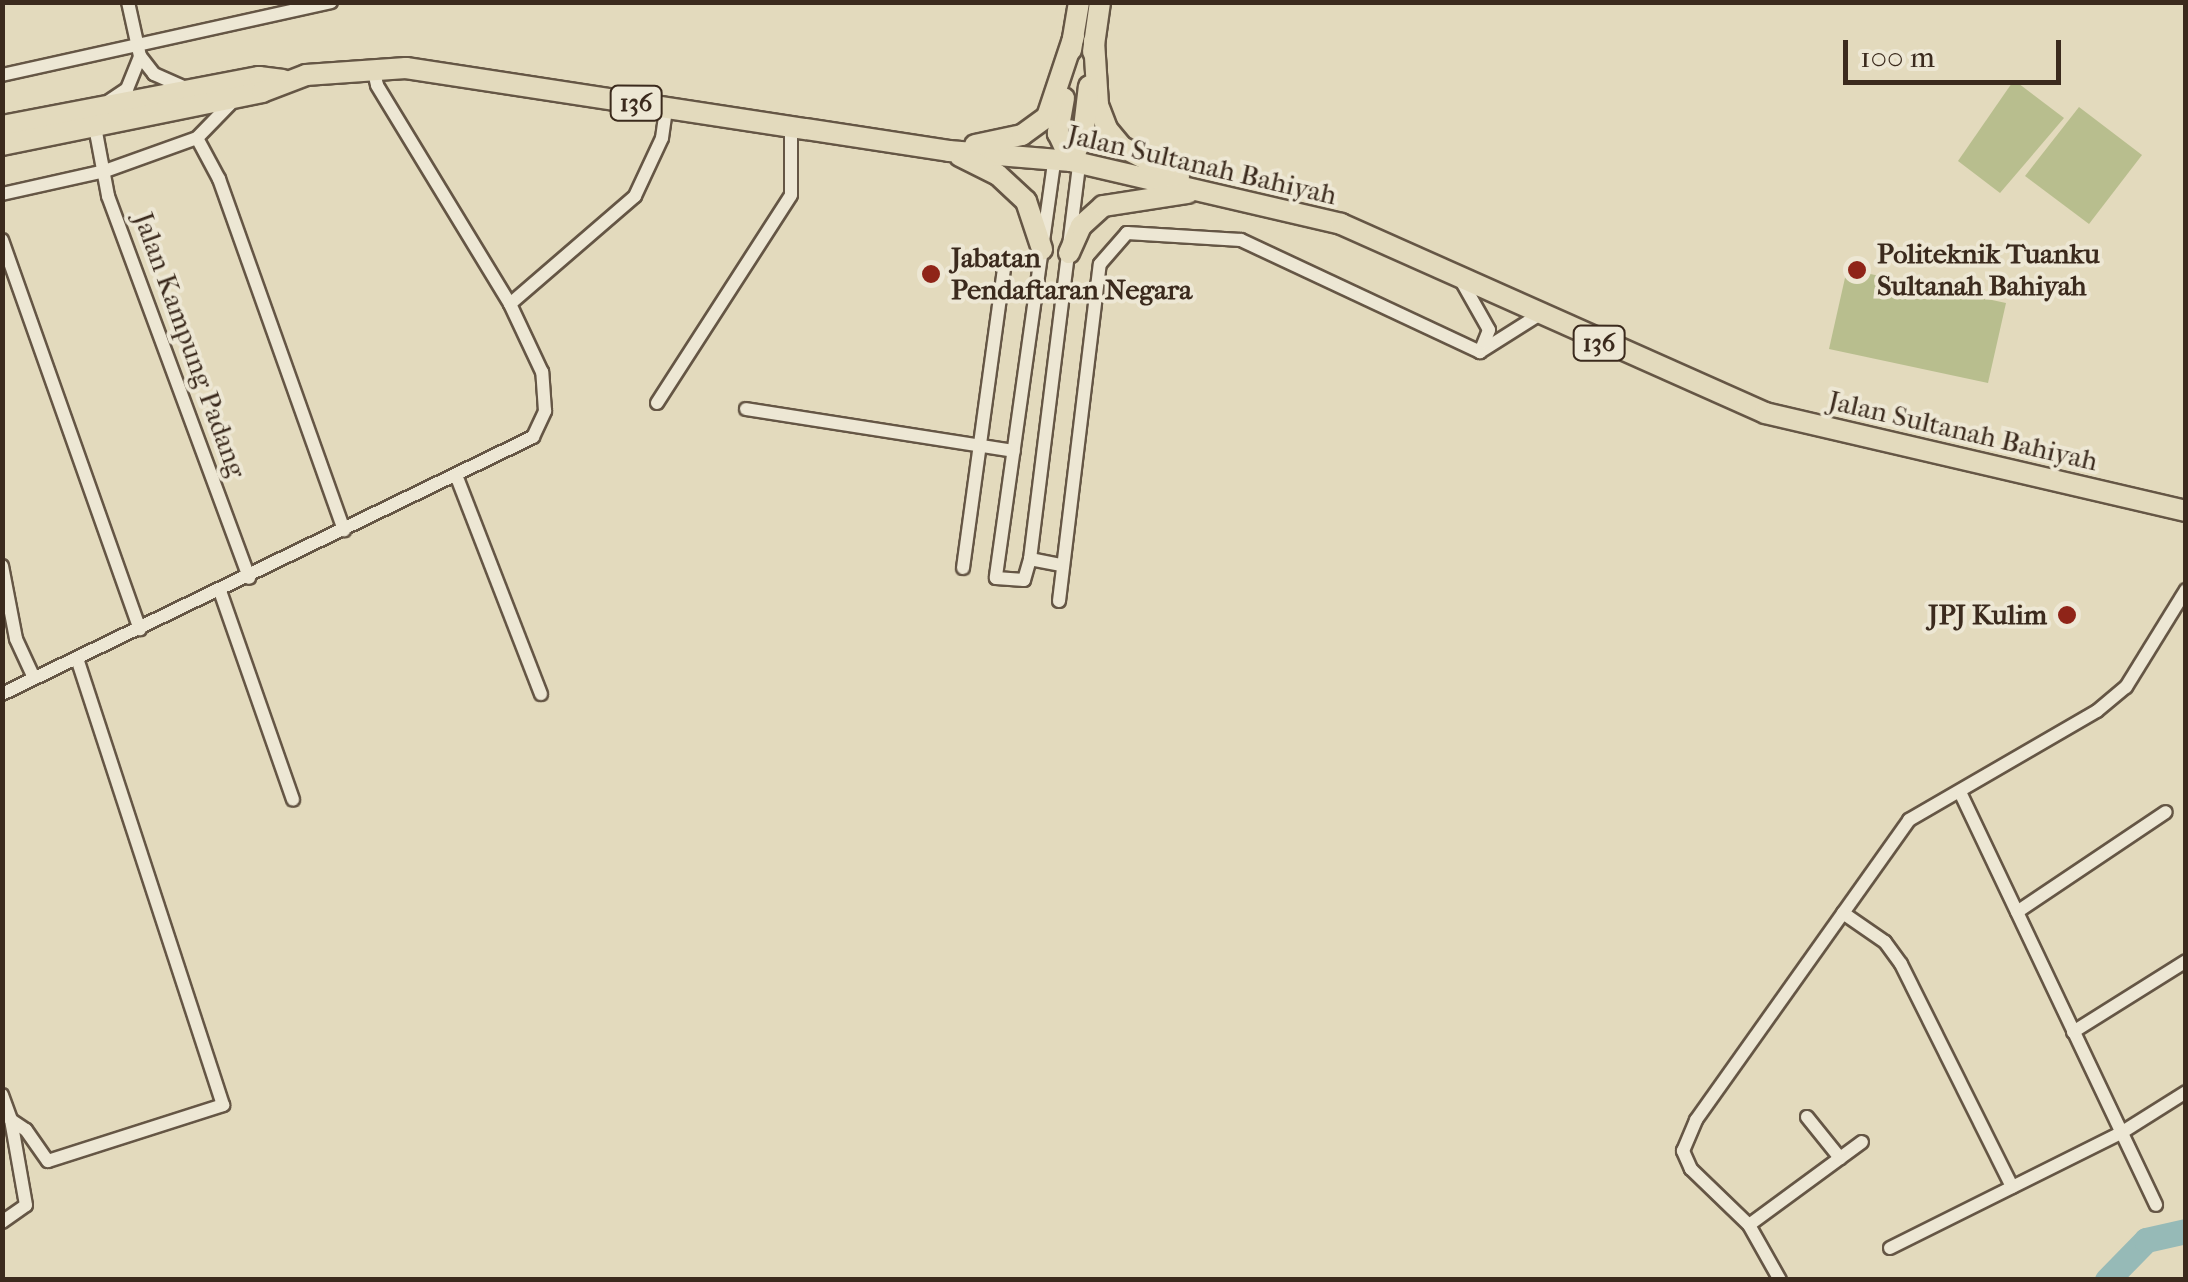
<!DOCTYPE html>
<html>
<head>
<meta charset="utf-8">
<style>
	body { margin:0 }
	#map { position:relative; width:2188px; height:1282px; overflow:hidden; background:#e3dabd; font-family:"IM FELL French Canon",serif }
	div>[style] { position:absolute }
	.green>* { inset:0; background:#b8be8e }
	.river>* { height:25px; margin:-12.5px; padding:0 12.5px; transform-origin:12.5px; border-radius:12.5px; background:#96bab7 }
	.roads { filter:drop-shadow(2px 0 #655645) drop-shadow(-2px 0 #655645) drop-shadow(0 2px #655645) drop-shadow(0 -2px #655645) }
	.street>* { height:12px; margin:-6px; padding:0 6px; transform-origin:6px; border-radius:6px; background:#ede7d4 }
	.primary>* { height:20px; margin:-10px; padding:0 10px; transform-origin:10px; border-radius:10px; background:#e3dabd }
	.dots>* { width:28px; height:28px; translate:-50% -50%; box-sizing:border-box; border:5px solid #ede7d4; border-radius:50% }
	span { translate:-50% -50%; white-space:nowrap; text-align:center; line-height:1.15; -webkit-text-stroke:8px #ede7d4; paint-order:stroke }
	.shield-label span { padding:2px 8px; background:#ede7d4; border:2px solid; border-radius:8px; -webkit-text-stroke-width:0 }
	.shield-label { font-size:25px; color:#3b2a1d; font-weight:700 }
	.street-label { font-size:28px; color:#3b2a1d }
	.poi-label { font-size:28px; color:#3b2a1d; font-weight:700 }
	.left { translate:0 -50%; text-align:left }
	.right { translate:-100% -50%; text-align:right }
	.frame { position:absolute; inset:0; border:5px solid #3b2a1d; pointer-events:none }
	.scale { position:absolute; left:1843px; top:40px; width:218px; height:45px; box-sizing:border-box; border:5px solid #3b2a1d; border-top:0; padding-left:12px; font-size:30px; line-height:35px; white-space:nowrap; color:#3b2a1d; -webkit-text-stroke:8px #ede7d4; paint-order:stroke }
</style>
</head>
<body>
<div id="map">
	<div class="green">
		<div style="clip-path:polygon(2014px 80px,2064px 118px,2000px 193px,1958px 161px)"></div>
		<div style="clip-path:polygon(2079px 107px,2142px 155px,2089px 224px,2025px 176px)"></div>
		<div style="clip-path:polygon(1847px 269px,2006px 303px,1988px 383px,1829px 349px)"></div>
	</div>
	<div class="river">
		<div style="left:2107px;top:1280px;width:56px;rotate:-45.7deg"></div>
		<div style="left:2146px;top:1240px;width:41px;rotate:-12.7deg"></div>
	</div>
	<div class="roads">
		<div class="street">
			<div style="left:128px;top:2px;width:55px;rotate:77.5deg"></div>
			<div style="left:140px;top:56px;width:23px;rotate:52deg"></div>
			<div style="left:154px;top:74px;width:34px;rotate:24deg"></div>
			<div style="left:2px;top:75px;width:337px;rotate:-12.5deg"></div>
			<div style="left:109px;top:101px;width:22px;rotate:-34deg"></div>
			<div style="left:127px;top:89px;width:35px;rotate:-68deg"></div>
			<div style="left:95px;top:127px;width:70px;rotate:79.3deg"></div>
			<div style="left:108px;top:196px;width:407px;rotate:69.7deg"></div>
			<div style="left:197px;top:138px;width:53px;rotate:-45.8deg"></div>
			<div style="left:1055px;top:156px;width:426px;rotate:98deg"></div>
			<div style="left:996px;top:578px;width:28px;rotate:4deg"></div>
			<div style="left:1024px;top:580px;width:22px;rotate:-74deg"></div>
			<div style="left:1030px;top:559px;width:404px;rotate:-82.9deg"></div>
			<div style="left:2px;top:194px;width:106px;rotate:-12.6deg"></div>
			<div style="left:105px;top:171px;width:98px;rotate:-19.7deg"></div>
			<div style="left:197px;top:138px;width:47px;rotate:61.8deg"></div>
			<div style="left:219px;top:179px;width:373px;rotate:70.4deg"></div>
			<div style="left:2px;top:240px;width:413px;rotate:70.5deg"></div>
			<div style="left:1462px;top:282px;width:55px;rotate:60.6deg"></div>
			<div style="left:1489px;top:330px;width:24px;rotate:112deg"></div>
			<div style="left:1480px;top:352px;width:67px;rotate:-32.3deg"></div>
			<div style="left:510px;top:304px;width:165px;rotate:-40.8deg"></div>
			<div style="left:635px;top:196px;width:64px;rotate:-65deg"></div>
			<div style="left:662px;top:138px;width:30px;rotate:-82deg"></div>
			<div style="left:657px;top:403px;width:247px;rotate:-57.2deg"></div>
			<div style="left:791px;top:195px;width:70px;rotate:-90deg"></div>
			<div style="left:746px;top:409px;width:271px;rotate:8.9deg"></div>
			<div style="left:456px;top:475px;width:235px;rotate:68.8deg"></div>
			<div style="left:1030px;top:559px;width:32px;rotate:11deg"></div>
			<div style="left:2px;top:566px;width:74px;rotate:79.1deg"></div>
			<div style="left:16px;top:639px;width:43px;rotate:65.2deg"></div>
			<div style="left:963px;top:568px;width:302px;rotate:-82.2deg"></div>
			<div style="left:220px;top:591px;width:221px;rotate:70.7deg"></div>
			<div style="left:1059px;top:601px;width:339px;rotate:-83.1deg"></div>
			<div style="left:1100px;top:264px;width:41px;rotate:-48.9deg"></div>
			<div style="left:1127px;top:233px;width:114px;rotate:3.5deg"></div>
			<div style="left:1241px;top:240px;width:264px;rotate:25.1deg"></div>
			<div style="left:2px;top:694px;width:590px;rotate:-25.83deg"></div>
			<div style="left:533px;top:437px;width:29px;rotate:-65deg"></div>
			<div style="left:545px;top:411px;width:39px;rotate:-94deg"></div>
			<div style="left:542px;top:372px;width:75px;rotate:-115.2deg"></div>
			<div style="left:510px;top:304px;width:256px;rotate:-121.3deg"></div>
			<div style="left:377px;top:85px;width:17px;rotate:-103deg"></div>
			<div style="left:1960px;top:792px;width:457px;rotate:64.6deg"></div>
			<div style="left:2017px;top:912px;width:179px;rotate:-33.9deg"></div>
			<div style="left:1843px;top:913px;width:51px;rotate:34.6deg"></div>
			<div style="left:1885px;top:942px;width:27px;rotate:54deg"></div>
			<div style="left:1901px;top:964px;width:249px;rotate:63.5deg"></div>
			<div style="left:2073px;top:1032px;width:133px;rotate:-32.1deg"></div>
			<div style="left:2px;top:1095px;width:27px;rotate:70deg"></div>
			<div style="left:11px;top:1120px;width:18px;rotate:34deg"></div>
			<div style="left:26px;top:1130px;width:38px;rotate:55deg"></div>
			<div style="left:48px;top:1161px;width:184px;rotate:-17.7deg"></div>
			<div style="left:223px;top:1105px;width:470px;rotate:-108.1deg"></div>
			<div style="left:1807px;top:1117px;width:53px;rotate:51.2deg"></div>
			<div style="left:2px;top:1222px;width:29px;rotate:-35deg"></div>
			<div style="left:26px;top:1205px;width:86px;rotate:-100deg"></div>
			<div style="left:1749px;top:1225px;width:140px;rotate:-36.3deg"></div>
			<div style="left:1890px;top:1248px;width:258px;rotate:-26.5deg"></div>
			<div style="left:2121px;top:1133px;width:77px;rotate:-32.2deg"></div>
			<div style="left:1780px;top:1280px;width:63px;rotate:-119.4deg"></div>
			<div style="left:1749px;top:1225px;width:81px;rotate:-136deg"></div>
			<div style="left:1691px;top:1169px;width:20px;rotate:-114deg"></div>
			<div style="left:1683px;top:1151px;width:34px;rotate:-67deg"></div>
			<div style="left:1696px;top:1120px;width:368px;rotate:-54.6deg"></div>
			<div style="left:1909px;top:820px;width:217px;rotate:-30.1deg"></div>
			<div style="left:2097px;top:711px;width:38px;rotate:-40deg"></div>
			<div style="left:2126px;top:687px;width:114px;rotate:-58.3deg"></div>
		</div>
		<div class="primary">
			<div style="left:1094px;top:41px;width:64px;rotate:86.4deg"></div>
			<div style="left:1098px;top:105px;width:26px;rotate:69deg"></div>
			<div style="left:1107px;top:129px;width:23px;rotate:50deg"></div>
			<div style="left:1122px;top:147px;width:64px;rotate:27deg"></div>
			<div style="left:1071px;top:50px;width:49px;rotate:-80.5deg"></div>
			<div style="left:1093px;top:52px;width:50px;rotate:-82deg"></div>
			<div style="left:1064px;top:98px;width:36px;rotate:100deg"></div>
			<div style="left:1058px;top:133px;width:31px;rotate:65deg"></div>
			<div style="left:2px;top:126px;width:262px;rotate:-10.8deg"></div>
			<div style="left:259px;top:77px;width:24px;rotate:7deg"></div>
			<div style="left:2px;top:145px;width:265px;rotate:-11.5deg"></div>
			<div style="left:262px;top:92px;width:47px;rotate:-21.1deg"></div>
			<div style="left:306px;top:75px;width:100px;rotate:-4deg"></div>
			<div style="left:406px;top:68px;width:549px;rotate:8.69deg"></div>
			<div style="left:949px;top:151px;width:122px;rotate:4.7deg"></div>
			<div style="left:1071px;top:161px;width:277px;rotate:13.1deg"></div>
			<div style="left:1341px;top:224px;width:464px;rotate:24deg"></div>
			<div style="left:1765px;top:413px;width:432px;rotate:13.1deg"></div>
			<div style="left:975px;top:145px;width:48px;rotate:-12deg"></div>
			<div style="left:1022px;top:135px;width:31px;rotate:-36deg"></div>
			<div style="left:1047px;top:117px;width:85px;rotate:-71.6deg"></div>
			<div style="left:960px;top:156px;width:42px;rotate:26.6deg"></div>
			<div style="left:998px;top:175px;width:38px;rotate:43deg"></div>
			<div style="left:1026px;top:201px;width:51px;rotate:71.6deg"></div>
			<div style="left:1071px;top:161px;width:28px;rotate:-64deg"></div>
			<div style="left:1083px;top:136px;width:50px;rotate:-83.2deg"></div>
			<div style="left:1069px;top:253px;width:30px;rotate:-66deg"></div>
			<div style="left:1081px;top:226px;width:30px;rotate:-42deg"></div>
			<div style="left:1103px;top:206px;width:86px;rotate:-8.7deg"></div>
		</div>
	</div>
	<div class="dots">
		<div style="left:1857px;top:270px;background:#8f2418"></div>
		<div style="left:931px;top:274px;background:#8f2418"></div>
		<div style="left:2067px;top:615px;background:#8f2418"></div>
	</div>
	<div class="shield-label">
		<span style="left:636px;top:103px">136</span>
		<span style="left:1599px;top:343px">136</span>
	</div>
	<div class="street-label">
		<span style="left:1202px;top:165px;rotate:13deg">Jalan Sultanah Bahiyah</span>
		<span style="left:190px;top:345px;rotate:70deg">Jalan Kampung Padang</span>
		<span style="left:1963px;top:431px;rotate:13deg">Jalan Sultanah Bahiyah</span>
	</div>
	<div class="poi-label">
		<span class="left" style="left:1877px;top:270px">Politeknik Tuanku<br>Sultanah Bahiyah</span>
		<span class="left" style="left:951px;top:274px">Jabatan<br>Pendaftaran Negara</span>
		<span class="right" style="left:2047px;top:615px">JPJ Kulim</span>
	</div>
	<div class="frame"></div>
	<div class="scale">100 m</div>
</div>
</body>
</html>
